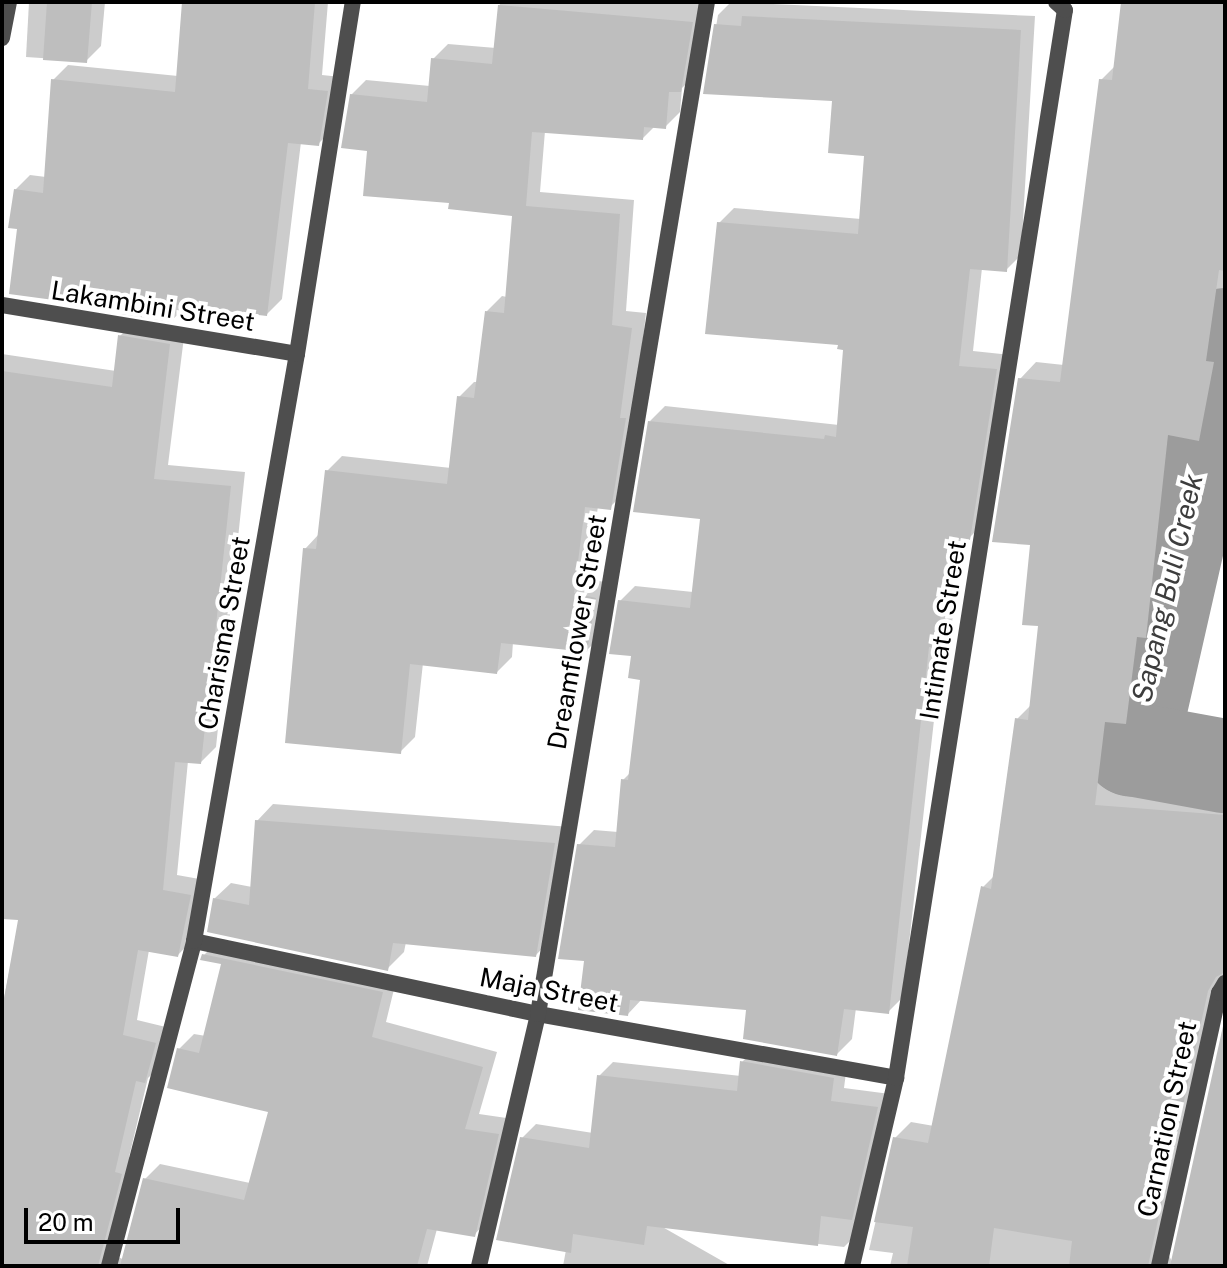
<!DOCTYPE html>
<html>
<head>
<meta charset="utf-8">
<style>
	body { margin:0 }
	#map { position:relative; width:1227px; height:1268px; overflow:hidden; background:#fff; font-family:"Public Sans",sans-serif }
	div>[style] { position:absolute }
	.shadow>* { inset:0; background:#0003 }
	.river>* { height:94px; margin:-47px; padding:0 47px; transform-origin:47px; border-radius:47px; background:#9c9c9c }
	.building>* { inset:0; background:#bebebe }
	.street>* { height:16px; margin:-8px; padding:0 8px; transform-origin:8px; border-radius:8px; background:#4e4e4e }
	span { translate:-50% -50%; white-space:nowrap; text-align:center; line-height:1.15; -webkit-text-stroke:8px #fff; paint-order:stroke }
	.street-label { font-size:26px; color:#000 }
	.water-label { font-size:28px; color:#3d3d3d; font-style:italic }
	.frame { position:absolute; inset:0; border:4px solid #000; pointer-events:none }
	.scale { position:absolute; left:24px; top:1208px; width:156px; height:36px; box-sizing:border-box; border:4px solid #000; border-top:0; padding-left:10px; font-size:24px; line-height:28px; white-space:nowrap; color:#000; -webkit-text-stroke:6px #fff; paint-order:stroke }
</style>
</head>
<body>
<div id="map">
	<div class="shadow">
		<div style="clip-path:polygon(29px 2px,105px 2px,101px 46px,86px 61px,26px 57px)"></div>
		<div style="clip-path:polygon(184px 2px,328px 2px,322px 75px,341px 77px,333px 129px,318px 144px,301px 142px,282px 299px,267px 314px,188px 305px,172px 320px,124px 307px,20px 228px,15px 190px,30px 175px,46px 177px,53px 80px,68px 65px,178px 76px)"></div>
		<div style="clip-path:polygon(500px 2px,707px 2px,695px 75px,682px 88px,680px 112px,665px 127px,655px 126px,643px 138px,545px 131px,540px 192px,634px 200px,626px 311px,646px 313px,625px 492px,610px 507px,598px 506px,588px 579px,610px 583px,602px 635px,587px 650px,513px 642px,512px 657px,497px 672px,423px 663px,415px 737px,400px 752px,305px 549px,319px 534px,327px 471px,342px 456px,451px 468px,459px 397px,474px 382px,478px 382px,487px 311px,502px 296px,507px 297px,514px 214px,451px 201px,369px 149px,351px 95px,366px 80px,430px 86px,433px 59px,448px 44px,496px 48px)"></div>
		<div style="clip-path:polygon(731px 2px,1035px 16px,1021px 255px,1006px 270px,982px 268px,973px 351px,1011px 355px,984px 523px,969px 538px,962px 537px,951px 631px,943px 640px,903px 997px,888px 1012px,856px 1008px,852px 1039px,837px 1054px,749px 1008px,642px 999px,628px 1014px,586px 959px,579px 845px,594px 830px,618px 832px,623px 780px,631px 772px,642px 678px,620px 601px,635px 586px,693px 592px,702px 517px,650px 421px,665px 406px,839px 425px,846px 348px,719px 223px,734px 208px,861px 219px,866px 154px,834px 100px,705px 92px,718px 15px)"></div>
		<div style="clip-path:polygon(1123px 2px,1225px 2px,1225px 398px,1219px 397px,1214px 423px,1198px 439px,1182px 435px,1162px 619px,1151px 631px,1142px 706px,1125px 722px,1118px 722px,1111px 789px,1225px 798px,1225px 972px,1164px 1247px,1173px 1263px,1225px 1026px,1225px 1266px,890px 1266px,893px 1253px,869px 1250px,895px 1138px,911px 1122px,934px 1126px,983px 887px,995px 875px,1017px 719px,1031px 705px,1040px 625px,1020px 379px,1036px 362px,1064px 365px,1101px 80px,1116px 65px)"></div>
		<div style="clip-path:polygon(135px 321px,185px 329px,168px 465px,245px 472px,216px 747px,201px 762px,188px 761px,177px 875px,205px 880px,193px 939px,178px 955px,149px 950px,137px 1020px,170px 1028px,160px 1066px,148px 1078px,129px 1157px,136px 1159px,113px 1254px,124px 1260px,145px 1179px,160px 1164px,250px 1183px,270px 1111px,179px 1049px,194px 1034px,206px 1036px,224px 962px,204px 955px,219px 940px,397px 977px,386px 1022px,497px 1052px,479px 1114px,513px 1119px,489px 1219px,474px 1235px,437px 1229px,427px 1266px,2px 1266px,2px 1008px,20px 918px,2px 917px,2px 354px,116px 371px,120px 336px)"></div>
		<div style="clip-path:polygon(273px 804px,571px 827px,552px 938px,536px 955px,406px 942px,404px 952px,387px 969px,214px 899px,231px 883px,252px 887px,257px 821px)"></div>
		<div style="clip-path:polygon(756px 1048px,847px 1065px,844px 1088px,890px 1094px,858px 1233px,844px 1247px,659px 1225px,731px 1266px,563px 1266px,566px 1250px,522px 1138px,536px 1124px,593px 1133px,599px 1076px,613px 1062px,741px 1076px,742px 1062px)"></div>
	</div>
	<div class="river">
		<div style="left:1225px;top:335px;width:425px;rotate:102.8deg"></div>
		<div style="left:1131px;top:749px;width:96px;rotate:10.3deg"></div>
	</div>
	<div class="building">
		<div style="clip-path:polygon(47px 2px,92px 2px,87px 63px,43px 60px)"></div>
		<div style="clip-path:polygon(182px 2px,315px 2px,308px 89px,328px 91px,319px 146px,288px 143px,267px 316px,175px 305px,173px 322px,121px 314px,121px 309px,9px 294px,17px 229px,8px 228px,14px 189px,43px 193px,51px 79px,175px 92px)"></div>
		<div style="clip-path:polygon(1121px 2px,1225px 2px,1225px 271px,1219px 270px,1206px 361px,1214px 362px,1199px 441px,1168px 435px,1146px 638px,1137px 637px,1126px 724px,1105px 722px,1095px 805px,1225px 815px,1225px 972px,1216px 977px,1208px 991px,1148px 1266px,1069px 1266px,1072px 1241px,994px 1228px,989px 1266px,907px 1266px,913px 1227px,874px 1222px,893px 1137px,928px 1143px,981px 886px,991px 889px,1015px 718px,1028px 720px,1038px 626px,1022px 625px,1030px 545px,992px 542px,1018px 378px,1060px 382px,1099px 79px,1112px 80px)"></div>
		<div style="clip-path:polygon(498px 5px,693px 22px,681px 92px,669px 92px,666px 129px,644px 127px,643px 140px,532px 132px,526px 206px,620px 214px,612px 325px,632px 328px,620px 418px,626px 418px,611px 510px,585px 507px,574px 593px,596px 598px,587px 652px,501px 643px,497px 674px,410px 664px,401px 754px,285px 743px,303px 548px,316px 549px,325px 470px,447px 484px,457px 396px,474px 398px,485px 311px,504px 313px,512px 216px,448px 209px,449px 203px,363px 196px,367px 151px,341px 148px,350px 94px,427px 102px,431px 58px,492px 64px)"></div>
		<div style="clip-path:polygon(742px 16px,1021px 30px,1007px 272px,970px 269px,959px 366px,997px 369px,970px 540px,949px 538px,937px 648px,929px 647px,889px 1014px,844px 1009px,837px 1056px,743px 1039px,746px 1010px,630px 1000px,628px 1016px,578px 1010px,584px 961px,558px 959px,577px 844px,615px 847px,621px 779px,628px 780px,640px 680px,628px 678px,631px 656px,609px 654px,618px 600px,690px 608px,700px 519px,633px 512px,648px 421px,824px 439px,825px 435px,836px 437px,843px 350px,837px 349px,838px 345px,705px 334px,717px 222px,858px 234px,864px 156px,828px 153px,832px 101px,703px 94px,714px 24px,741px 26px)"></div>
		<div style="clip-path:polygon(118px 335px,170px 344px,154px 479px,231px 486px,201px 764px,175px 762px,163px 890px,191px 895px,178px 957px,138px 950px,123px 1035px,156px 1043px,145px 1083px,136px 1081px,115px 1172px,122px 1174px,98px 1266px,2px 1266px,2px 1010px,18px 920px,2px 919px,2px 371px,112px 387px)"></div>
		<div style="clip-path:polygon(255px 820px,555px 843px,536px 957px,393px 943px,388px 971px,207px 932px,213px 898px,249px 905px)"></div>
		<div style="clip-path:polygon(202px 954px,383px 992px,372px 1037px,483px 1067px,465px 1129px,499px 1134px,475px 1237px,427px 1229px,417px 1266px,120px 1266px,143px 1178px,244px 1200px,268px 1112px,167px 1088px,177px 1048px,199px 1053px,221px 964px,200px 960px)"></div>
		<div style="clip-path:polygon(1225px 1017px,1225px 1266px,1170px 1266px)"></div>
		<div style="clip-path:polygon(740px 1061px,834px 1078px,831px 1101px,878px 1107px,852px 1220px,821px 1216px,818px 1246px,647px 1226px,644px 1245px,573px 1234px,571px 1253px,496px 1240px,520px 1137px,589px 1148px,597px 1075px,737px 1091px)"></div>
	</div>
	<div class="street">
		<div style="left:2px;top:38px;width:37px;rotate:-79deg"></div>
		<div style="left:2px;top:305px;width:299px;rotate:9.4deg"></div>
		<div style="left:194px;top:941px;width:352px;rotate:12deg"></div>
		<div style="left:538px;top:1014px;width:364px;rotate:10.1deg"></div>
		<div style="left:109px;top:1266px;width:336px;rotate:-75.3deg"></div>
		<div style="left:194px;top:941px;width:596px;rotate:-80.05deg"></div>
		<div style="left:297px;top:354px;width:356px;rotate:-81deg"></div>
		<div style="left:479px;top:1266px;width:259px;rotate:-76.8deg"></div>
		<div style="left:538px;top:1014px;width:1026px;rotate:-80.52deg"></div>
		<div style="left:852px;top:1266px;width:193px;rotate:-76.8deg"></div>
		<div style="left:896px;top:1078px;width:1081px;rotate:-81.01deg"></div>
		<div style="left:1065px;top:10px;width:12px;rotate:-138deg"></div>
		<div style="left:1159px;top:1266px;width:280px;rotate:-77.6deg"></div>
		<div style="left:1219px;top:993px;width:12px;rotate:-59deg"></div>
	</div>
	<div class="street-label">
		<span style="left:153px;top:306px;rotate:9deg">Lakambini Street</span>
		<span style="left:943px;top:630px;rotate:-81deg">Intimate Street</span>
		<span style="left:577px;top:632px;rotate:-80deg">Dreamflower Street</span>
		<span style="left:224px;top:633px;rotate:-80deg">Charisma Street</span>
		<span style="left:549px;top:990px;rotate:11deg">Maja Street</span>
		<span style="left:1167px;top:1119px;rotate:-78deg">Carnation Street</span>
	</div>
	<div class="water-label">
		<span style="left:1167px;top:588px;rotate:-77deg">Sapang Buli Creek</span>
	</div>
	<div class="frame"></div>
	<div class="scale">20 m</div>
</div>
</body>
</html>
